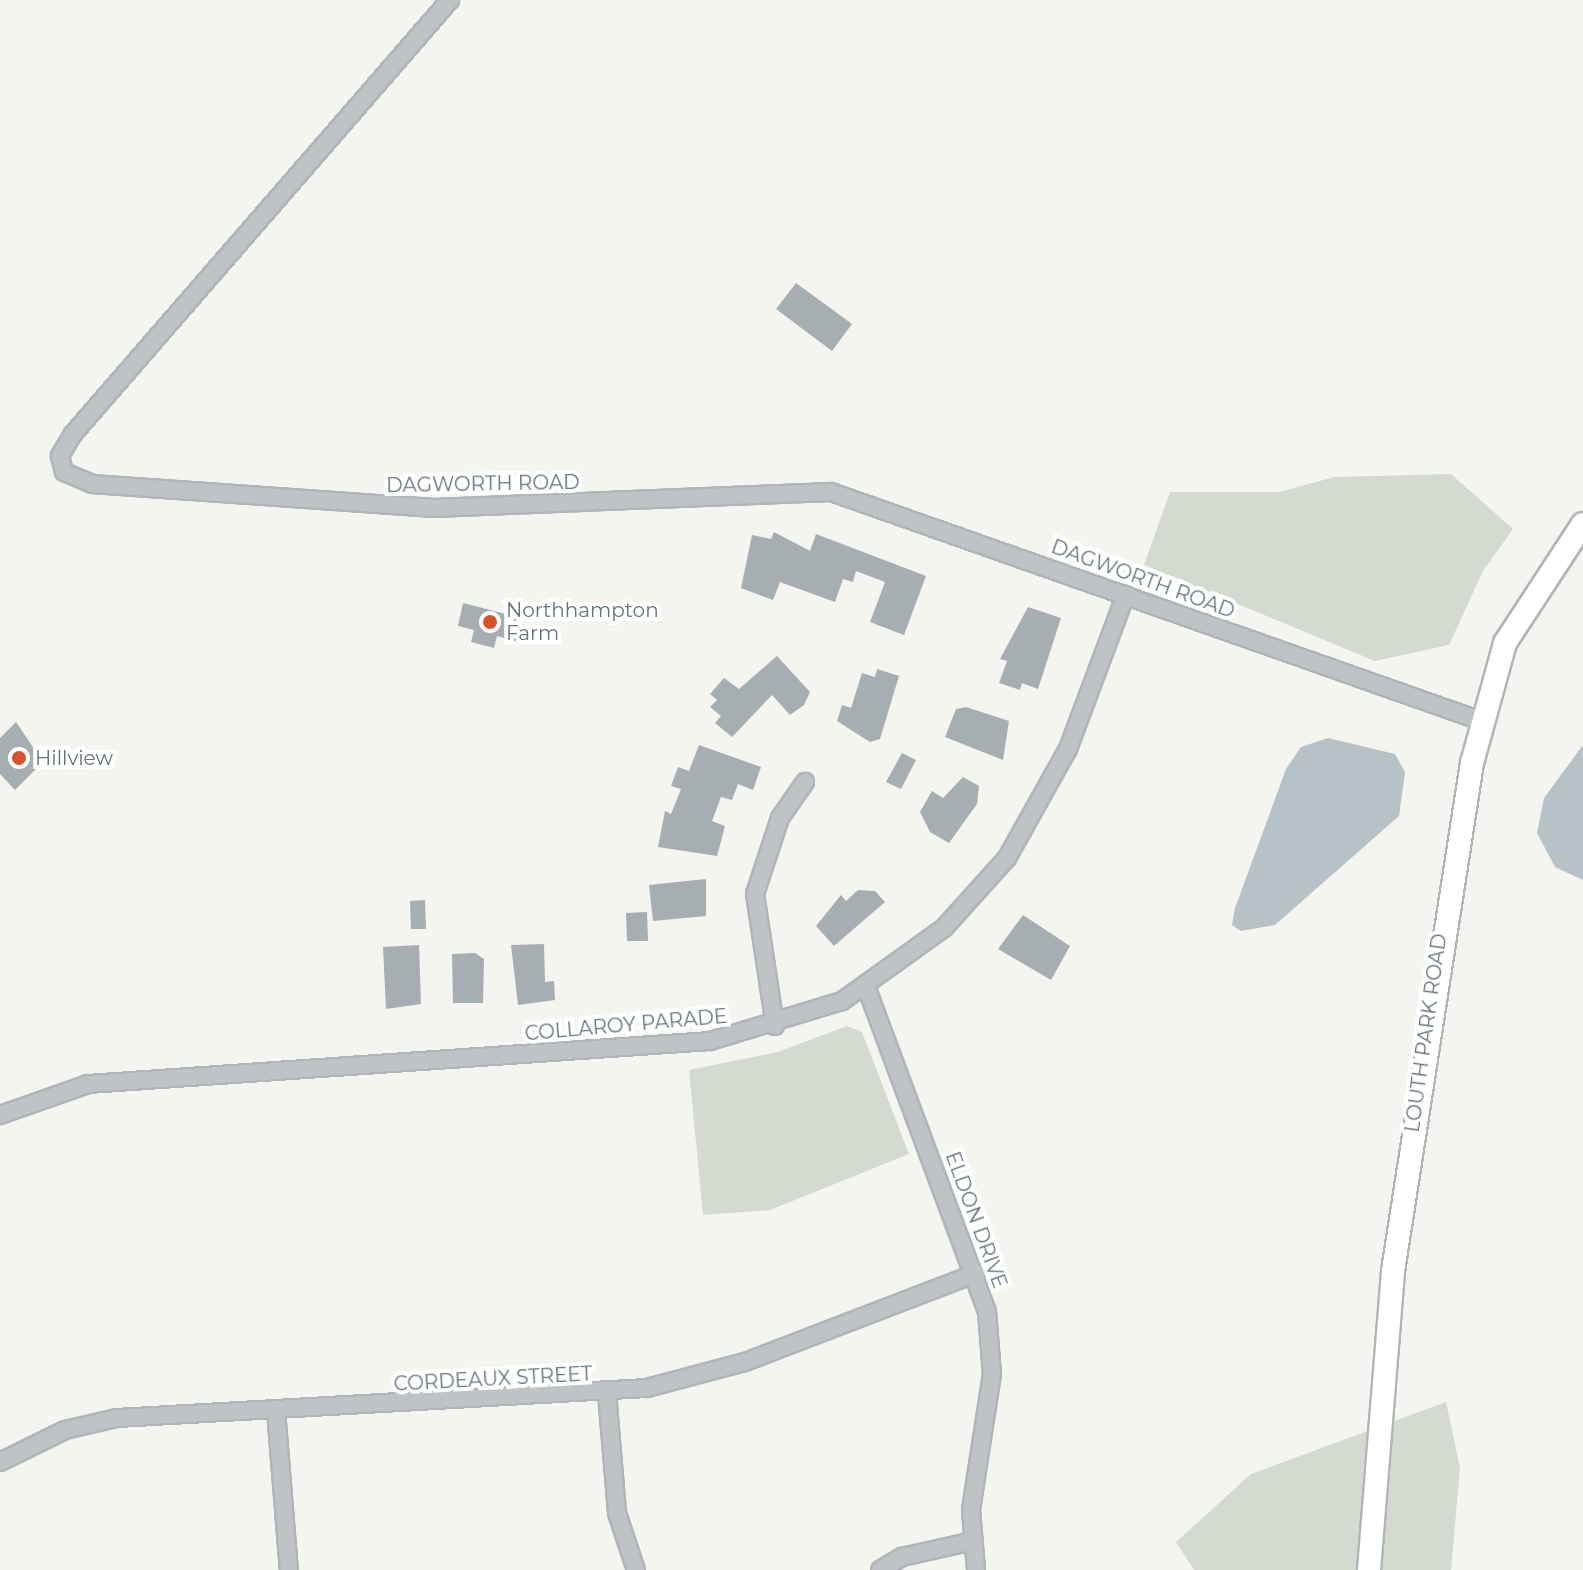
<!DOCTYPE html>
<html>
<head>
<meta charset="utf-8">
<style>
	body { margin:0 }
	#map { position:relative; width:1583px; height:1570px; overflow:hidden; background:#f4f4f0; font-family:Montserrat,sans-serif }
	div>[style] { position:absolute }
	.green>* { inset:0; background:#d5dad1 }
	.water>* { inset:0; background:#b7c2c6 }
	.building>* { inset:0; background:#a6aeb2 }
	.roads { filter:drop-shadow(2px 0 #b0b5b8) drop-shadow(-2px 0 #b0b5b8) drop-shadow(0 2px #b0b5b8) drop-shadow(0 -2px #b0b5b8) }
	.street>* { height:16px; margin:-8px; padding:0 8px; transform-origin:8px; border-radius:8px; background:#bfc3c6 }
	.secondary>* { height:22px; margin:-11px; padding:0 11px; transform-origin:11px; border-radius:11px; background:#fff }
	.dots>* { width:22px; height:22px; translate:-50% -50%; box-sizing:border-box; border:4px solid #fff; border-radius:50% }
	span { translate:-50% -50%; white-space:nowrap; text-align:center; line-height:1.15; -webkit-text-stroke:8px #fff; paint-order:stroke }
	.street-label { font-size:20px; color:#65747f }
	.poi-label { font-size:20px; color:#65747f }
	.left { translate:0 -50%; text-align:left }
</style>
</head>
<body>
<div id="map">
	<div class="green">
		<div style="clip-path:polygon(1451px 474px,1513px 529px,1483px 571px,1449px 645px,1375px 661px,1144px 565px,1170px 492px,1280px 492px,1334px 477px)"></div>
		<div style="clip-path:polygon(847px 1026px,862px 1032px,909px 1154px,770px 1210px,703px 1215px,689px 1070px,778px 1052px)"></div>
		<div style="clip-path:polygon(1446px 1402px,1460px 1468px,1451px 1570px,1194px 1570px,1176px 1542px,1251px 1474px)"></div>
	</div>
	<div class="water">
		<div style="clip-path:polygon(1328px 738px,1395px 754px,1405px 772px,1399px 816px,1275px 925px,1241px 931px,1232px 925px,1235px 908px,1286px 769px,1301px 747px)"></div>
		<div style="clip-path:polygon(1583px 745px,1583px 880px,1555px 867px,1537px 833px,1544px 798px)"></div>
	</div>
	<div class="building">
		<div style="clip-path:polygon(796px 283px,852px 324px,832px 351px,776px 309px)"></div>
		<div style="clip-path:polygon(774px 532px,810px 551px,816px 534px,926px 576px,904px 635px,870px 622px,885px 582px,856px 571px,853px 582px,843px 579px,835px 602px,780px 582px,773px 600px,741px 588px,752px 535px,771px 539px)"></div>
		<div style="clip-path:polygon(463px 603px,522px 618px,516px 641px,497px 636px,494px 648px,471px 642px,474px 630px,458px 626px)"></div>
		<div style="clip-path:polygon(1028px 607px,1061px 618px,1038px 689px,1022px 683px,1020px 690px,999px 683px,1007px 661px,1000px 659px)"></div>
		<div style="clip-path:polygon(777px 656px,810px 692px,804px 705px,790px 715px,772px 695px,732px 737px,715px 723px,721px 716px,710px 707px,717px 700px,710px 694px,724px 678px,739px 689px)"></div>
		<div style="clip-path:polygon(877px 669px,899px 676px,880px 739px,870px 742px,837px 721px,842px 705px,851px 708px,862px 673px,875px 677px)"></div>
		<div style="clip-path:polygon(966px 707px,1009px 721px,1003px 760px,945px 737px,956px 709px)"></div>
		<div style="clip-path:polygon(16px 722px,43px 762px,15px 790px,0 774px,0 738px)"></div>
		<div style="clip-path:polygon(699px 745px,761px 767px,753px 790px,738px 784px,732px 800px,721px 797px,712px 821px,725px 826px,717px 856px,658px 847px,665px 811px,671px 814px,681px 789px,671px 786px,678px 767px,689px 771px)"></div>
		<div style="clip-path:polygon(902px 753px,916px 760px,901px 789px,886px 782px)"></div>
		<div style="clip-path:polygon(963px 777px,979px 786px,977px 804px,949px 843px,930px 832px,920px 812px,932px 791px,943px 798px)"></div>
		<div style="clip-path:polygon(706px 879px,706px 916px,653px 921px,649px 885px)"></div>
		<div style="clip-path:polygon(858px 890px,875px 891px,885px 902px,834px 946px,816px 926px,841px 895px,846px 901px)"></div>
		<div style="clip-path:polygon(425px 900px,426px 929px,411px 929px,410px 901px)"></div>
		<div style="clip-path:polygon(647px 912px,648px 941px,627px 941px,626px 913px)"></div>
		<div style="clip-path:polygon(1023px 915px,1070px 946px,1051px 980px,998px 949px)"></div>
		<div style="clip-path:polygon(544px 944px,545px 982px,554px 981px,555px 1000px,518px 1005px,511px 945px)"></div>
		<div style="clip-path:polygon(419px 945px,421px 1004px,386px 1009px,383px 947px)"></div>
		<div style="clip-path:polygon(475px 953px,484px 959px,483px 1003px,453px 1003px,452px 954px)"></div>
	</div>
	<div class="roads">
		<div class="street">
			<div style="left:450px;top:0;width:575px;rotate:130.98deg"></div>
			<div style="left:73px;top:434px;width:26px;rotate:121deg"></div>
			<div style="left:60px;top:456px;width:16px;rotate:76deg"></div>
			<div style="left:64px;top:472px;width:30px;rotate:23deg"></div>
			<div style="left:92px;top:484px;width:343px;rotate:4deg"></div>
			<div style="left:434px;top:508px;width:397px;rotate:-2.3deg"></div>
			<div style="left:831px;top:492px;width:692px;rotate:19.4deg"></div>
			<div style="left:867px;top:989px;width:344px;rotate:69.6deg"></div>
			<div style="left:987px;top:1311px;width:63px;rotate:85.5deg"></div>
			<div style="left:992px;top:1374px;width:138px;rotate:98.8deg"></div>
			<div style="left:971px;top:1510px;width:60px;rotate:85.2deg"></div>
			<div style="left:775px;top:1026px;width:134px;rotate:-98.6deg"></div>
			<div style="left:755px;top:894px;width:80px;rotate:-71.8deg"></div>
			<div style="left:780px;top:818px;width:44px;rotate:-55.2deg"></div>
			<div style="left:0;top:1115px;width:93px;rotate:-19.4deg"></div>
			<div style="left:88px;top:1084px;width:623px;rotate:-3.95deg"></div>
			<div style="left:710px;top:1041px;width:138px;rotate:-16.9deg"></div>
			<div style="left:842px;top:1001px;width:125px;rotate:-35.6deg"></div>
			<div style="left:944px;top:928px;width:94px;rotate:-48deg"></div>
			<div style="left:1007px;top:858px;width:125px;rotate:-60.8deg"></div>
			<div style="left:1068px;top:749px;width:165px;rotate:-69.5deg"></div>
			<div style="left:607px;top:1393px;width:120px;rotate:85.2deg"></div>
			<div style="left:617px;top:1513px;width:60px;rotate:71.6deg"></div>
			<div style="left:276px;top:1410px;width:161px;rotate:85.4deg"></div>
			<div style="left:0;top:1462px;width:72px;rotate:-26.2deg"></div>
			<div style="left:65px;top:1430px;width:53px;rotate:-13deg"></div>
			<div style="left:117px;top:1418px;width:531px;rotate:-3.24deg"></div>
			<div style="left:647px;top:1388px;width:101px;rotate:-14.9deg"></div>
			<div style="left:745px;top:1362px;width:248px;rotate:-21deg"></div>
			<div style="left:880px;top:1570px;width:26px;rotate:-31deg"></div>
			<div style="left:902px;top:1557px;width:73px;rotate:-12.7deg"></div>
		</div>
		<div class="secondary">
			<div style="left:1369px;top:1570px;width:300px;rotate:-85.4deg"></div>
			<div style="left:1393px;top:1271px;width:514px;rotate:-81.16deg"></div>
			<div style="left:1472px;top:763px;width:124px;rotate:-74.6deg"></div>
			<div style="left:1505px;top:643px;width:142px;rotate:-56.8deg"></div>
		</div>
	</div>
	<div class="dots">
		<div style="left:490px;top:622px;background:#d7532d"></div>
		<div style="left:19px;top:758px;background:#d7532d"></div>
	</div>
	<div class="street-label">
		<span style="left:483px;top:484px;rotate:-1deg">DAGWORTH ROAD</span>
		<span style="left:1143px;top:579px;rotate:20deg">DAGWORTH ROAD</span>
		<span style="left:626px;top:1025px;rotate:-5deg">COLLAROY PARADE</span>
		<span style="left:1426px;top:1033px;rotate:-82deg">LOUTH PARK ROAD</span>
		<span style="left:976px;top:1220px;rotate:70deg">ELDON DRIVE</span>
		<span style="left:493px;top:1379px;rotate:-3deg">CORDEAUX STREET</span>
	</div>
	<div class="poi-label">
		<span class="left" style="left:506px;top:622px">Northhampton<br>Farm</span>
		<span class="left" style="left:35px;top:758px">Hillview</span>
	</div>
</div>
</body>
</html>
